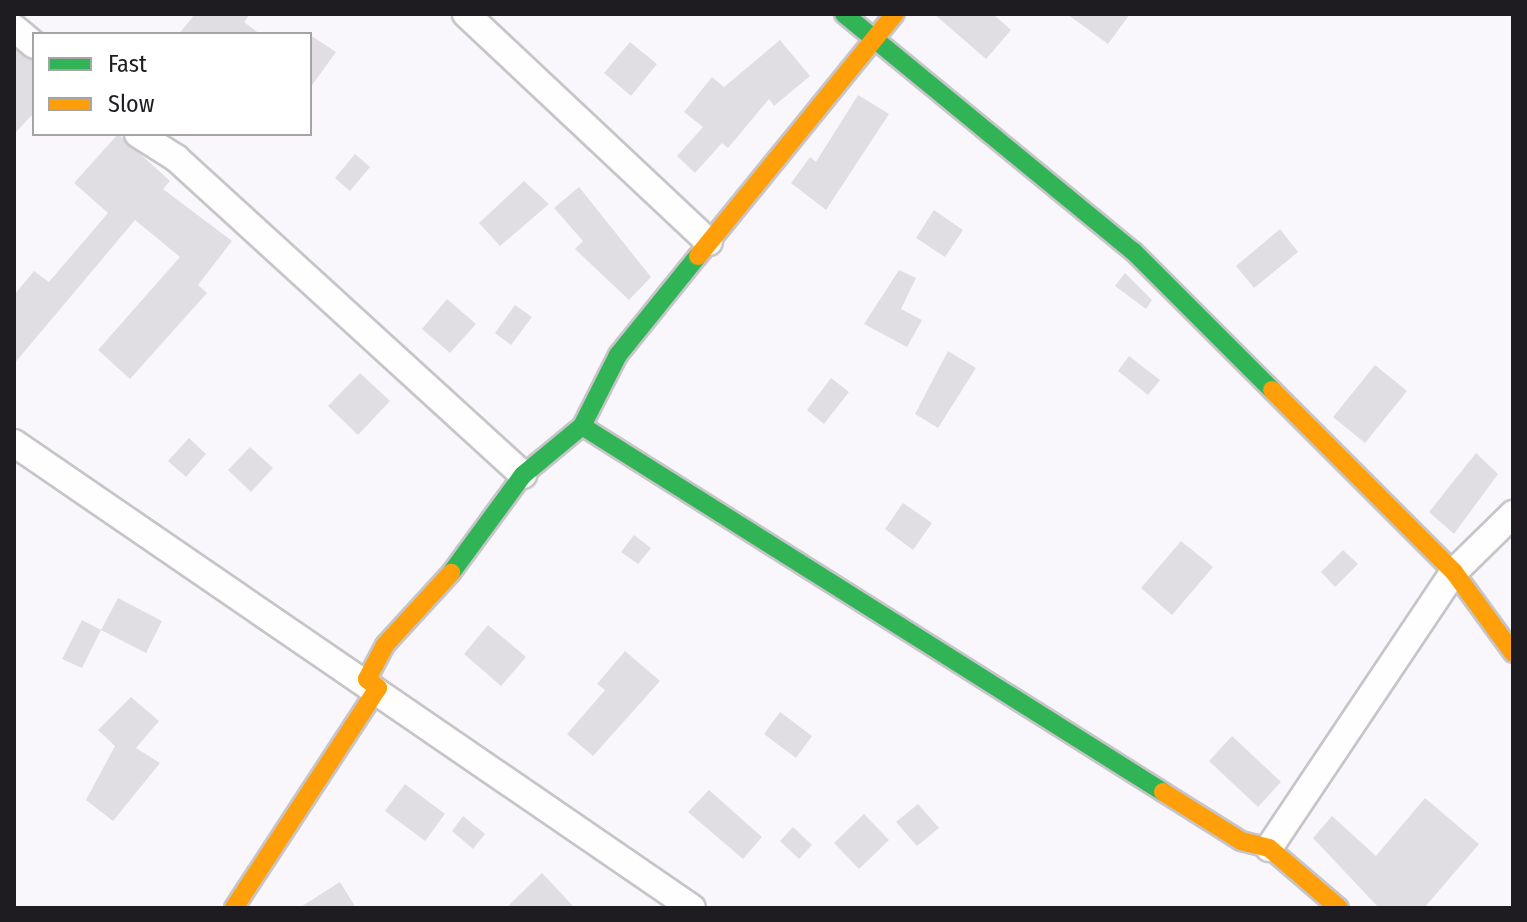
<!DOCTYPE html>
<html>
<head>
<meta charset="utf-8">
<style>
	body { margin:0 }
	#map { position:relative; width:1527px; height:922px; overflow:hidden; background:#f9f7fc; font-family:"Fira Sans Condensed",sans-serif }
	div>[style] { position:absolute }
	.building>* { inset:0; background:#e0dee3 }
	.roads { filter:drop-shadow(2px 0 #c6c5c9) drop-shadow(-2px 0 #c6c5c9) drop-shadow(0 2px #c6c5c9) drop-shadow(0 -2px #c6c5c9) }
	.street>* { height:26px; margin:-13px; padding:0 13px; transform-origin:13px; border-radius:13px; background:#fefeff }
	.fast>* { height:18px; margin:-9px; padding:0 9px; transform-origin:9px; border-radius:9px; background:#30b455 }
	.slow>* { height:18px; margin:-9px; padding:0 9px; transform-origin:9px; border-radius:9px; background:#ff9f0a }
	span { translate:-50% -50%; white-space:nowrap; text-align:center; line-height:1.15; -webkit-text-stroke:7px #fff; paint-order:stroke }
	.frame { position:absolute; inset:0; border:16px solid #1e1c20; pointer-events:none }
	.legend { position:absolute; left:32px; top:32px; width:280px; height:104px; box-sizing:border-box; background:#fff; border:2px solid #a5a4a6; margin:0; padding:10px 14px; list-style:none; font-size:24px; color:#1e1c20 }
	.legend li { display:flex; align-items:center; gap:16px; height:40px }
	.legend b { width:40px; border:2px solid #a5a4a6 }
</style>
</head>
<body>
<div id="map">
	<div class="building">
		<div style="clip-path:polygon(195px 14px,250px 14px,244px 22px,260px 34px,179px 34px)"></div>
		<div style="clip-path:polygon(934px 14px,993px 14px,1011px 30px,986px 59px)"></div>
		<div style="clip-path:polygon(1067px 14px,1130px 14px,1108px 44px)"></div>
		<div style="clip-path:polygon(310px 35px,336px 52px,310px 88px)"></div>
		<div style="clip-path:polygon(780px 40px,810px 76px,774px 106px,769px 99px,728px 148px,722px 143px,695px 173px,677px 156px,703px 127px,684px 112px,712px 77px,724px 87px)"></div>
		<div style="clip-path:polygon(630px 42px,657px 64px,631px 96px,604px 73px)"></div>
		<div style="clip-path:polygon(14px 49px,34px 61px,34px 113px,14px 134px)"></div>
		<div style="clip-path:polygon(858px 95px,889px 114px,826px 210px,791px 183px,810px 157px,816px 162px)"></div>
		<div style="clip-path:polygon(118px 134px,170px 181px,163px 189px,232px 241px,198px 285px,207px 293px,130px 379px,98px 350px,180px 257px,135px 220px,14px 364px,14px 295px,34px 271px,49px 282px,108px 213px,74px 183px)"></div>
		<div style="clip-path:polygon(355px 154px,370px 167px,350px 191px,335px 178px)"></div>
		<div style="clip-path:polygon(524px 181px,549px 204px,500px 246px,479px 223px)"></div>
		<div style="clip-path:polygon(579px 187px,651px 277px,629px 300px,575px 249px,583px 241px,554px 208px)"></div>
		<div style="clip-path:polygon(934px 210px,963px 230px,945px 257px,916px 238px)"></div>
		<div style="clip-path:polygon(1280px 229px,1298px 252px,1254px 288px,1236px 266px)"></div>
		<div style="clip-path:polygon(899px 270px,916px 278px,901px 309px,922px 320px,907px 347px,864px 324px)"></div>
		<div style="clip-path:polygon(1125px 273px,1152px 300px,1146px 309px,1115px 286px)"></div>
		<div style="clip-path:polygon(447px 299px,476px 324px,450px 353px,422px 329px)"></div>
		<div style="clip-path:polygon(515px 305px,532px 317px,511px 345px,495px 333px)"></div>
		<div style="clip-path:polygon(948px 351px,976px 368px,938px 428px,915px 414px)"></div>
		<div style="clip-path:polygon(1129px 356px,1160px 380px,1148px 395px,1118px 371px)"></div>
		<div style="clip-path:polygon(1375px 365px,1407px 391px,1365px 443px,1333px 417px)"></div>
		<div style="clip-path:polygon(360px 373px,390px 401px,358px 435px,328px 406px)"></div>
		<div style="clip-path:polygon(831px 378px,849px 392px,824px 424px,807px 410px)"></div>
		<div style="clip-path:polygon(189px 438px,206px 454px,186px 477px,168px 461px)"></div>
		<div style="clip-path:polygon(250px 447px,273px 468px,251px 492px,228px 470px)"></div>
		<div style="clip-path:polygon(1476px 453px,1498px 474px,1454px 534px,1429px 512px)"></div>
		<div style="clip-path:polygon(903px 503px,932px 523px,913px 550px,885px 529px)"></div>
		<div style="clip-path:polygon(634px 535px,651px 548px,638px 564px,621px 552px)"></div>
		<div style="clip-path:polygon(1181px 541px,1213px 567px,1172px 615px,1141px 588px)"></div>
		<div style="clip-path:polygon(1343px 550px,1358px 564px,1335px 587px,1321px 572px)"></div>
		<div style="clip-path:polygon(118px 598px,162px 621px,146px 653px,101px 630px)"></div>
		<div style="clip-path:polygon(82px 620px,101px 630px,82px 668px,62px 659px)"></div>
		<div style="clip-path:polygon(488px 625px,526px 657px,501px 686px,464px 654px)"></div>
		<div style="clip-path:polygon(625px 651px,660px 681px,593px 756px,567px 734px,605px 690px,597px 684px)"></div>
		<div style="clip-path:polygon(131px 697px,159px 721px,136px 748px,160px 763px,113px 821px,86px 800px,115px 746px,98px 730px)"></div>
		<div style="clip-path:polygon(780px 712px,812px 736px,796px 758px,764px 734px)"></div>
		<div style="clip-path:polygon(1232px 736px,1281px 782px,1258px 807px,1209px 761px)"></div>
		<div style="clip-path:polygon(405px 784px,445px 814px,425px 841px,385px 811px)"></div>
		<div style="clip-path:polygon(709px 790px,762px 837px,743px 859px,688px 812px)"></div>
		<div style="clip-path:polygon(1425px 798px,1479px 844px,1424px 908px,1379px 908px,1313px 838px,1332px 816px,1376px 856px)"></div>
		<div style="clip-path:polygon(918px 804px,939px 828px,917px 846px,896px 822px)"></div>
		<div style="clip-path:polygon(864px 814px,889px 840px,859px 869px,834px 843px)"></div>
		<div style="clip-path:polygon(463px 816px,485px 834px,473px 849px,452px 831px)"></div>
		<div style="clip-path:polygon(793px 827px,812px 845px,799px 859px,780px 841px)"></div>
		<div style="clip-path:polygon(542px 873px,575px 908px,506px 908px)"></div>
		<div style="clip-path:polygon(340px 882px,356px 908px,299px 908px)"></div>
	</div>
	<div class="roads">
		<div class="street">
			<div style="left:466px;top:14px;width:333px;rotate:43.2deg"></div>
			<div style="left:14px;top:28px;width:26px;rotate:40deg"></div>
			<div style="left:138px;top:134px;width:45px;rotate:32.3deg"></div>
			<div style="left:176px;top:158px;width:470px;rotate:42.4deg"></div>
			<div style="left:14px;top:443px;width:822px;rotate:34.44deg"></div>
			<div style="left:1269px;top:848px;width:332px;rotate:-56.2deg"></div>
			<div style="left:1454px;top:572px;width:83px;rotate:-44.5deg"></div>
		</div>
		<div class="fast">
			<div style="left:844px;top:14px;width:374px;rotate:39.4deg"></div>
			<div style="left:1133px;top:251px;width:197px;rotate:45deg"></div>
			<div style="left:582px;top:426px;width:687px;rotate:32.21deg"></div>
			<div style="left:451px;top:573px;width:122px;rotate:-53.7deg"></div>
			<div style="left:523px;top:475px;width:77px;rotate:-39.7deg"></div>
			<div style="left:582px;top:426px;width:80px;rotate:-63.1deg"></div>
			<div style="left:618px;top:355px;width:127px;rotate:-51.1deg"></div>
		</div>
		<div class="slow">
			<div style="left:698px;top:256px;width:312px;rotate:-50.9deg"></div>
			<div style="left:1272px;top:390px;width:257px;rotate:45deg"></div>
			<div style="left:1454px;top:572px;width:100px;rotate:53.9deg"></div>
			<div style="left:1163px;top:792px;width:92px;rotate:32.1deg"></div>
			<div style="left:1241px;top:841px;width:29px;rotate:14deg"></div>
			<div style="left:1269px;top:848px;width:92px;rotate:40.6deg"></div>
			<div style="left:234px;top:908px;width:263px;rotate:-56.8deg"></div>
			<div style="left:378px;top:688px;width:14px;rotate:-141deg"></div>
			<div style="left:367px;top:679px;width:38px;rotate:-62deg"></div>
			<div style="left:385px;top:645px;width:98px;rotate:-47.5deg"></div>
		</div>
	</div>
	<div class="frame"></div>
	<ul class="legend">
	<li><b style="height:10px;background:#30b455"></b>Fast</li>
	<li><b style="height:10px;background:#ff9f0a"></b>Slow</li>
	</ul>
</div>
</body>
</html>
